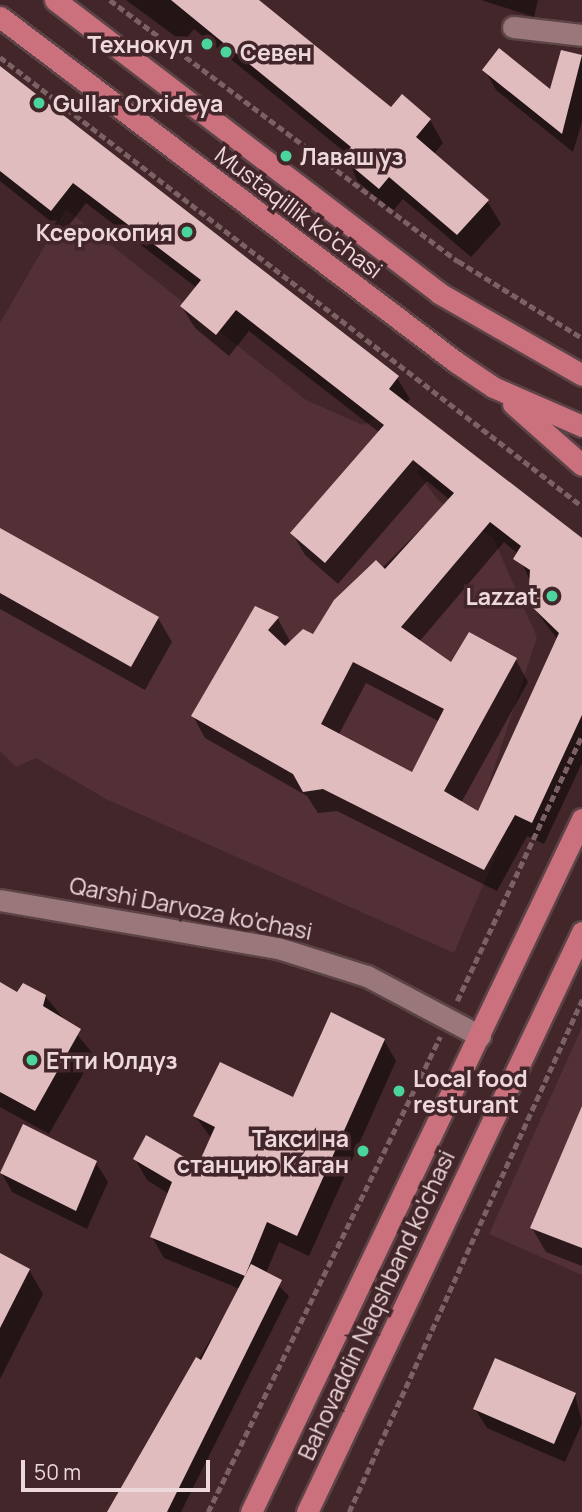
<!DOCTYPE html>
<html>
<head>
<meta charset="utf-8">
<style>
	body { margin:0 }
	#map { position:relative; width:582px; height:1512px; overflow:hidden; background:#43262a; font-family:Manrope,sans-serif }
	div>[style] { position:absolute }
	.built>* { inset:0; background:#533035 }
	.shadow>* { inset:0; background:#0007 }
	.building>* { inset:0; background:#e1bcbf }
	.path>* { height:4.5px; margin-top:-2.25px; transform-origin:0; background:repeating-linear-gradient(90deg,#7b6164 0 7px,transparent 0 10.5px) }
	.roads { filter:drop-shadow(2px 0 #5b4346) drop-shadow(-2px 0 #5b4346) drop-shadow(0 2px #5b4346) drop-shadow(0 -2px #5b4346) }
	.minor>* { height:21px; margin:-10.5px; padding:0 10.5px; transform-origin:10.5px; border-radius:10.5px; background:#99777a }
	.major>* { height:21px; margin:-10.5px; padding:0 10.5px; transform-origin:10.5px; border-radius:10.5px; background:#cb717e }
	.dots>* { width:19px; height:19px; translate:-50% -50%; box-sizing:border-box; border:4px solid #43262a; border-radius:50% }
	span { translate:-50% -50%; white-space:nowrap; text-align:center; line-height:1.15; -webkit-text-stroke:7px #43262a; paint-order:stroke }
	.poi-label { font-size:23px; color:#edd9db; font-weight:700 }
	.right { translate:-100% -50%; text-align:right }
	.left { translate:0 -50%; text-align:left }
	.street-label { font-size:23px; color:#edd9db }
	.scale { position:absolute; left:21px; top:1460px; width:189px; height:32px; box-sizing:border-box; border:4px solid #edd9db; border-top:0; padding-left:9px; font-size:21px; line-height:24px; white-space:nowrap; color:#edd9db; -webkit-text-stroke:5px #43262a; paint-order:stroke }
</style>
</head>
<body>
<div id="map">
	<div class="built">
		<div style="clip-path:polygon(66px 209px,306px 400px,363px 425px,405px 402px,439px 430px,417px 472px,437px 499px,493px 538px,537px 637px,484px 799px,508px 827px,454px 953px,106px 799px,36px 758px,16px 767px,0 751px,0 323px)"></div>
		<div style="clip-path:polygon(582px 1027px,582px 1275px,489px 1234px)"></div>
	</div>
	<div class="shadow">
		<div style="clip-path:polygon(126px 0,256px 0,391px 109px,430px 120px,443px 143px,434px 154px,487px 201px,501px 224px,471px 257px,403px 199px,393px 211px,357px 181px,347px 154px,194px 29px,183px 42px)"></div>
		<div style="clip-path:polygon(481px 0,538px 0,534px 17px)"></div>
		<div style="clip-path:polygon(563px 52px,582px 57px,582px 122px,573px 152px,496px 90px,485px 70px,551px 92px)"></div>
		<div style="clip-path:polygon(evenodd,0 68px,397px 378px,410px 399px,406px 404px,582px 540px,582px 763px,544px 844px,527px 836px,497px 891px,337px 811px,318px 813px,307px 796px,205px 738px,193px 716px,278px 619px,291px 643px,314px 636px,450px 500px,427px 481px,338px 584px,305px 555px,292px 533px,380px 433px,249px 331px,229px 356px,195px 328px,182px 307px,197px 288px,86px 203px,64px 232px,0 181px,0 68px,504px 542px,518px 554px,531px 583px,530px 603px,558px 640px,479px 813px,461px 803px,528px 682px,516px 660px,451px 664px,419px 642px,504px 542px,0 68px,366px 683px,440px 722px,413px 774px,338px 736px,366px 683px)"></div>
		<div style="clip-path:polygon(0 530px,158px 618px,172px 642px,145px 690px,0 609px)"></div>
		<div style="clip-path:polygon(0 984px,18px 995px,45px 996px,94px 1055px,49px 1134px,0 1107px)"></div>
		<div style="clip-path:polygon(384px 1040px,396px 1061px,309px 1256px,279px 1242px,266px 1273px,289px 1296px,181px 1512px,109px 1512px,240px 1289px,164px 1258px,152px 1237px,169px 1194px,147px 1180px,135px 1159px,199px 1168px,212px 1139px,195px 1116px,293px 1099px)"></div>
		<div style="clip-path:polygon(582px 1111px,582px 1266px,546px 1252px,532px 1228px)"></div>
		<div style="clip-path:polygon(96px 1163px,108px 1182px,87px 1229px,12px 1192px,1px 1172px)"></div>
		<div style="clip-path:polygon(0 1255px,29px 1270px,43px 1294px,0 1379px)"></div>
		<div style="clip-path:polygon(575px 1394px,582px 1423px,565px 1462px,487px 1428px,475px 1409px)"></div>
	</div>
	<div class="building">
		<div style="clip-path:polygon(171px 0,259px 0,391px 107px,402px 94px,431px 119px,416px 137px,489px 200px,457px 235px,389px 177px,379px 189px,342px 158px,351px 147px)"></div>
		<div style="clip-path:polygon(499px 48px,550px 89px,561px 50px,582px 55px,562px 134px,482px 70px)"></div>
		<div style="clip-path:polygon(evenodd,0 66px,399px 376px,389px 389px,582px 538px,582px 715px,532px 823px,515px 815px,484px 870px,323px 789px,303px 792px,293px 774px,191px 716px,255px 606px,279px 617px,268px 630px,285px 646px,303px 629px,313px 634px,334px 600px,376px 560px,385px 569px,454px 493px,413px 460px,325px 563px,290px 533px,384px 425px,236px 310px,216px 335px,180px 306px,201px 280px,73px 183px,51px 211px,0 171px,0 66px,490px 522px,521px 546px,513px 559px,530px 570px,528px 603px,559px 633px,478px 811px,444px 791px,517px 658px,469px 632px,451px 662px,401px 627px,490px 522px,0 66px,353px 662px,444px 709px,412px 772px,321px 724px,353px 662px)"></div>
		<div style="clip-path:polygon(0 528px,159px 617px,131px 667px,0 593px)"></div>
		<div style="clip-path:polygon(0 982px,17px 992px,23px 983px,46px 995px,43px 1006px,81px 1029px,35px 1111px,0 1092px)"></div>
		<div style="clip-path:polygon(331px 1012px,385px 1039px,297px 1236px,267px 1222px,245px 1276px,150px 1237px,172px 1182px,133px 1159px,146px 1135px,198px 1165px,215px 1127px,193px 1116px,220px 1062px,293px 1097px)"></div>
		<div style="clip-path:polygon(582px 1106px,582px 1248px,530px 1228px)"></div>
		<div style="clip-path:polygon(23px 1124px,97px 1161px,76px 1211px,0 1173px)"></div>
		<div style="clip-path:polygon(0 1253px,30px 1269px,0 1328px)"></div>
		<div style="clip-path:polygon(251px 1264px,282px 1280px,167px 1512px,107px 1512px,196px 1357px,201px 1360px)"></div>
		<div style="clip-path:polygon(495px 1358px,576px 1393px,554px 1444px,473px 1409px)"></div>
	</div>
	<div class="path">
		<div style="left:110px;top:0;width:435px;rotate:36.9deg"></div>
		<div style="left:458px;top:261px;width:146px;rotate:31.8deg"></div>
		<div style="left:0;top:57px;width:735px;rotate:37.65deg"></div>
		<div style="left:457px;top:1001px;width:294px;rotate:-64.8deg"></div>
		<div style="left:208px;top:1512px;width:529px;rotate:-63.97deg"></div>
		<div style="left:349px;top:1512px;width:563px;rotate:-65.53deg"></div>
	</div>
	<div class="roads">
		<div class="minor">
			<div style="left:513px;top:27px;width:69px;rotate:6.6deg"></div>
			<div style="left:0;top:900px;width:282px;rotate:9.8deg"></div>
			<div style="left:278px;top:948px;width:93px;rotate:17.5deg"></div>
			<div style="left:367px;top:976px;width:128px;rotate:28deg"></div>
		</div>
		<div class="major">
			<div style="left:55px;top:0;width:483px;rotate:37.3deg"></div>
			<div style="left:439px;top:293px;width:165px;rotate:29.8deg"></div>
			<div style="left:0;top:17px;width:572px;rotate:37.11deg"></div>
			<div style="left:456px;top:362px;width:45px;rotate:34deg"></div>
			<div style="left:493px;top:387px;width:97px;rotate:23.7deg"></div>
			<div style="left:513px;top:404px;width:92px;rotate:41.5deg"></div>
			<div style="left:251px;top:1512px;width:768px;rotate:-64.47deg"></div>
			<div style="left:307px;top:1512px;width:642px;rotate:-64.63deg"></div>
		</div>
	</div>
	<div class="dots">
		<div style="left:207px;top:44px;background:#4bd49b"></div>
		<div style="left:226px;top:52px;background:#4bd49b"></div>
		<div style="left:39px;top:103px;background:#4bd49b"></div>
		<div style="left:286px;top:156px;background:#4bd49b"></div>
		<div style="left:187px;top:232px;background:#4bd49b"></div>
		<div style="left:552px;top:596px;background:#4bd49b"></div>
		<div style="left:32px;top:1060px;background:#4bd49b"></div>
		<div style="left:399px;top:1091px;background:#4bd49b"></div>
		<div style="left:363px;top:1151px;background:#4bd49b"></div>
	</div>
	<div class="poi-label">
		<span class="right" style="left:193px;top:44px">Технокул</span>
		<span class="left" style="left:240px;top:52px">Севен</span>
		<span class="left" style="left:53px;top:103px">Gullar Orxideya</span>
		<span class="left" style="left:300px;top:156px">Лаваш уз</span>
		<span class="right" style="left:173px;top:232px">Ксерокопия</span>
		<span class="right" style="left:538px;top:596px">Lazzat</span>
		<span class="left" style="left:46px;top:1060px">Етти Юлдуз</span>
		<span class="left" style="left:413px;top:1091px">Local food<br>resturant</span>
		<span class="right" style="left:349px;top:1151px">Такси на<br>станцию Каган</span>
	</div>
	<div class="street-label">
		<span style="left:299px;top:212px;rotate:37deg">Mustaqillik ko'chasi</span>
		<span style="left:191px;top:908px;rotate:11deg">Qarshi Darvoza ko'chasi</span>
		<span style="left:376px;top:1305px;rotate:-65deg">Bahovaddin Naqshband ko'chasi</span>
	</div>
	<div class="scale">50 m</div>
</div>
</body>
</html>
